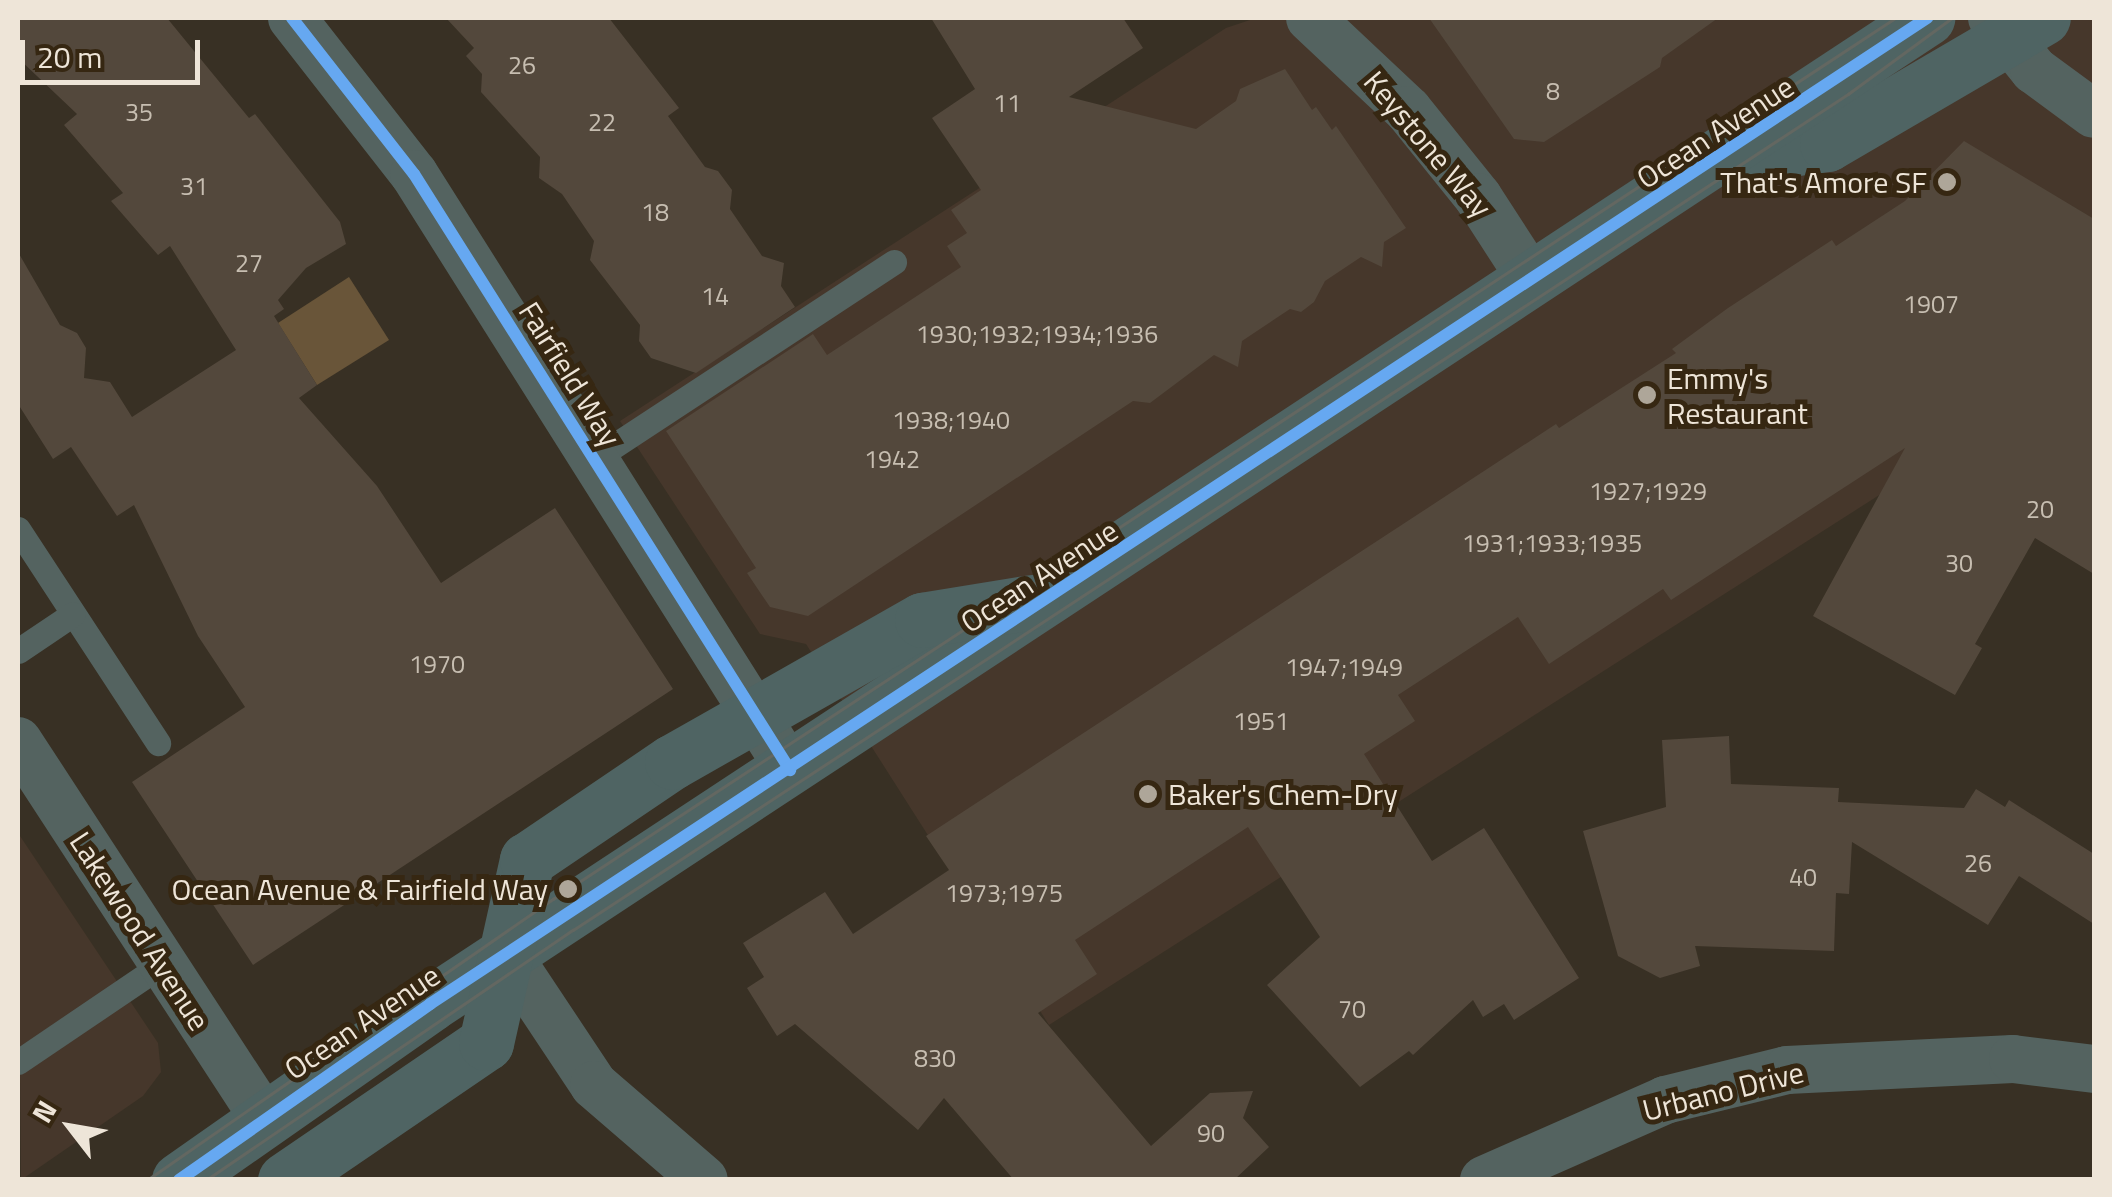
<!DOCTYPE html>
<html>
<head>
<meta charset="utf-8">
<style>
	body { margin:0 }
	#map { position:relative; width:2112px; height:1197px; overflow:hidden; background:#383024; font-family:"Titillium Web",sans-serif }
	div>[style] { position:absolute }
	.commercial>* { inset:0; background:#46372b }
	.green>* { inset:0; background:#695539 }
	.building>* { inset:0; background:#53483c }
	.lane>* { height:25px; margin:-12.5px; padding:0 12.5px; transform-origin:12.5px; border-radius:12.5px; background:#546360 }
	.street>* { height:48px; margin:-24px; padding:0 24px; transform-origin:24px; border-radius:24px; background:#546360 }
	.secondary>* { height:55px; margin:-27.5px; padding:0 27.5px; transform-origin:27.5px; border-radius:27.5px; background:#4f6463 }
	.tram>* { height:2.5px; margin:-1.25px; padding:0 1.25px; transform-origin:1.25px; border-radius:1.25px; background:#636761 }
	.cycleway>* { height:12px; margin:-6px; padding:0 6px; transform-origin:6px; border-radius:6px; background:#66a8f1 }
	.dots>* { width:28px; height:28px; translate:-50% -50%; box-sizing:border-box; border:5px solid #362712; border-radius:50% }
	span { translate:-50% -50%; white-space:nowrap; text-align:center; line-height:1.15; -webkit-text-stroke:10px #362712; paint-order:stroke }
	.number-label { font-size:25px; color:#c7beb1 }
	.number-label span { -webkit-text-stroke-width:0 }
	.street-label { font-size:30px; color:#eee5d8 }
	.poi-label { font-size:30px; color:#eee5d8 }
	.right { translate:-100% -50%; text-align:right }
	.left { translate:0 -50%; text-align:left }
	.frame { position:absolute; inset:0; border:20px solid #eee5d8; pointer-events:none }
	.north { position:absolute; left:20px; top:1077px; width:100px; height:100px; -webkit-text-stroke:8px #362712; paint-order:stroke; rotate:301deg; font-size:28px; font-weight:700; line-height:40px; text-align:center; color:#eee5d8 }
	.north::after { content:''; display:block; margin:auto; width:35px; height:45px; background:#eee5d8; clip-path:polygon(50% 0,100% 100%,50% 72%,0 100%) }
	.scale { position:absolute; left:20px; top:40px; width:180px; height:45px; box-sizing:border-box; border:5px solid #eee5d8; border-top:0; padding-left:12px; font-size:30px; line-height:35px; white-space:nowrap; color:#eee5d8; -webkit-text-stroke:8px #362712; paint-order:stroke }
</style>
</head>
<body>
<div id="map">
	<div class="commercial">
		<div style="clip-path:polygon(1256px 18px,2094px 18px,2094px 358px,1049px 1025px,806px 644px,760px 634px,620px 421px,1226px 28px)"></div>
		<div style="clip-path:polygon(18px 833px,158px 1043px,161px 1072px,143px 1096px,21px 1180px)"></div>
	</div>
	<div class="green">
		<div style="clip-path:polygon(349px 277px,389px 340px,317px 385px,278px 323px)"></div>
	</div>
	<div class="building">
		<div style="clip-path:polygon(18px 18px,167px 18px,249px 118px,255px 114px,340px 222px,346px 244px,306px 268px,278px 300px,284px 309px,274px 316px,317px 385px,299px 398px,377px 486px,441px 583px,555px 508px,673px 689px,253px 965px,132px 782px,245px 707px,198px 636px,134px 505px,117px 516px,71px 447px,53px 459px,18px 404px,18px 252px,60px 325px,77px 333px,86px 348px,84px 378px,110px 382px,132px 417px,236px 350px,170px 246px,158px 255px,111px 201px,123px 193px,64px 125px,77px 114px,18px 58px)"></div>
		<div style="clip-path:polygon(446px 18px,609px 18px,679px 108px,668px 116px,705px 167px,718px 171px,732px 190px,730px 209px,762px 256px,784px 263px,781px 286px,795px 307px,696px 373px,651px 358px,639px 341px,640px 325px,590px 260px,594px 241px,562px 194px,539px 178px,540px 157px,481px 92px,482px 74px,466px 56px,474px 48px)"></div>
		<div style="clip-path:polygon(931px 18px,1123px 18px,1143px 48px,1069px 97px,1196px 129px,1236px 101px,1240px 89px,1285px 69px,1312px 110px,1316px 107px,1332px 130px,1336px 126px,1406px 228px,1384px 242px,1382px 267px,1361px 257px,1325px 281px,1314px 302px,1301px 312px,1290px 309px,1242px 341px,1238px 367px,1214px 355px,1150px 403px,1133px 401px,808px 616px,770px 607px,747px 573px,756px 568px,666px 431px,813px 334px,827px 355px,961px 267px,947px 246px,967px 233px,951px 210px,981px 190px,932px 118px,975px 89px)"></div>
		<div style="clip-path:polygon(1429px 18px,1718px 18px,1662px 58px,1660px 67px,1544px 142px,1514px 139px)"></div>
		<div style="clip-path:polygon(1964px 141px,2094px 219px,2094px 574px,2035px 538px,1975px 644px,1982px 648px,1955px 695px,1813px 616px,1905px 448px,1671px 600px,1663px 589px,1549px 664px,1518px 617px,1398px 695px,1415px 721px,1364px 754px,1432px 861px,1484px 828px,1579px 978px,1514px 1020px,1504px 1004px,1483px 1017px,1473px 1000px,1413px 1055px,1409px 1051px,1360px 1087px,1267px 985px,1320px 937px,1248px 827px,1075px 940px,1097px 974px,1038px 1013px,1151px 1146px,1210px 1093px,1253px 1091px,1243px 1118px,1269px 1147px,1234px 1180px,1014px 1180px,944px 1098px,918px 1130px,795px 1024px,777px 1036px,747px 988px,764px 977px,743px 943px,825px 892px,853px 934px,949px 870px,926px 836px,1556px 424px,1559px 428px,1676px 353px,1672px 349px,1728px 308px,1832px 240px,1836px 246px,1905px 201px)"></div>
		<div style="clip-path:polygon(1729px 736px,1731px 784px,1839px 788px,1838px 802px,1964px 808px,1976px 789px,2005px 807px,2009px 800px,2094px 854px,2094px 924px,2019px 876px,1988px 925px,1852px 842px,1849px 894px,1836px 893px,1834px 951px,1695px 946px,1700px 966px,1660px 978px,1618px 956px,1583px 831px,1666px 807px,1662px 740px)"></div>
	</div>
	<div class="lane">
		<div style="left:594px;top:459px;width:359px;rotate:-33.3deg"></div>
		<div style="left:18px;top:529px;width:256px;rotate:56.8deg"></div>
		<div style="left:18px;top:651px;width:66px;rotate:-33.9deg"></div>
		<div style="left:18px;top:1062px;width:175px;rotate:-34.1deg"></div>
	</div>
	<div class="street">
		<div style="left:292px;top:18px;width:198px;rotate:52deg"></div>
		<div style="left:414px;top:174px;width:705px;rotate:57.75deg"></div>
		<div style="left:1310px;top:18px;width:134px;rotate:43.2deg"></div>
		<div style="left:1408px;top:110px;width:112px;rotate:51.2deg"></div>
		<div style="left:1478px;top:197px;width:101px;rotate:57.1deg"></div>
		<div style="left:1992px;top:18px;width:67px;rotate:51.1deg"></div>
		<div style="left:2034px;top:70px;width:74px;rotate:36.3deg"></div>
		<div style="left:18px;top:741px;width:452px;rotate:56.9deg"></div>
		<div style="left:507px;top:954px;width:157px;rotate:56.4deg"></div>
		<div style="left:594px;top:1085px;width:145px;rotate:40.8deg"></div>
		<div style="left:1484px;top:1180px;width:198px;rotate:-23.8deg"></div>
		<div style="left:1665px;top:1100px;width:126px;rotate:-13.8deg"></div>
		<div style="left:1787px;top:1070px;width:226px;rotate:-2.8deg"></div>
		<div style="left:2013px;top:1059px;width:82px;rotate:7deg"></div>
	</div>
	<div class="secondary">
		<div style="left:1733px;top:157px;width:95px;rotate:-7.9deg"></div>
		<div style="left:1827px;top:144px;width:250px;rotate:-30.3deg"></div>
		<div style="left:179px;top:1180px;width:307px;rotate:-35deg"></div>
		<div style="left:430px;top:1004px;width:1793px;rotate:-33.37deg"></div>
		<div style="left:285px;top:1180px;width:243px;rotate:-34.3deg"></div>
		<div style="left:486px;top:1043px;width:188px;rotate:-77.4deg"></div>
		<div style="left:527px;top:860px;width:175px;rotate:-34.1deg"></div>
		<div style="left:672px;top:762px;width:288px;rotate:-29.6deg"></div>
		<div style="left:922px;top:620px;width:111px;rotate:-9.3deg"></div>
	</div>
	<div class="tram">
		<div style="left:147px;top:1180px;width:494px;rotate:-34.7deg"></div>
		<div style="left:553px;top:899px;width:1605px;rotate:-33.28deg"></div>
		<div style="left:206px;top:1180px;width:444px;rotate:-34.3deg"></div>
		<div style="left:573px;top:930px;width:1525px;rotate:-33.25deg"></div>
		<div style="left:1848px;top:94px;width:129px;rotate:-36.2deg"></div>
	</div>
	<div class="cycleway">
		<div style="left:292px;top:18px;width:198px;rotate:52deg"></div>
		<div style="left:414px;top:174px;width:705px;rotate:57.75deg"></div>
		<div style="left:179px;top:1180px;width:307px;rotate:-35deg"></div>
		<div style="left:430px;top:1004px;width:1793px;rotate:-33.37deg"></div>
	</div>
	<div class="dots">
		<div style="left:1947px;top:182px;background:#aea699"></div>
		<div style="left:1647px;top:395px;background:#aea699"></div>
		<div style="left:1148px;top:794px;background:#aea699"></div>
		<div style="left:568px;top:889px;background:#aea699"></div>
	</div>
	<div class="number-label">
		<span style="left:522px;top:65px">26</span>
		<span style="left:1553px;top:91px">8</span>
		<span style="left:1007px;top:103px">11</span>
		<span style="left:139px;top:112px">35</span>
		<span style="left:602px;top:122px">22</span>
		<span style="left:194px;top:186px">31</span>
		<span style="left:655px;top:212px">18</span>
		<span style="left:249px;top:263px">27</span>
		<span style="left:715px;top:296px">14</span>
		<span style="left:1931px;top:304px">1907</span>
		<span style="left:1037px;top:334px">1930;1932;1934;1936</span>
		<span style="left:951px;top:420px">1938;1940</span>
		<span style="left:892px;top:459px">1942</span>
		<span style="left:1648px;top:491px">1927;1929</span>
		<span style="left:2040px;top:509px">20</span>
		<span style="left:1552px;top:543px">1931;1933;1935</span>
		<span style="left:1959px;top:563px">30</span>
		<span style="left:437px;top:664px">1970</span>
		<span style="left:1344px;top:667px">1947;1949</span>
		<span style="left:1261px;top:721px">1951</span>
		<span style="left:1978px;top:863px">26</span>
		<span style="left:1803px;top:877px">40</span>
		<span style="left:1004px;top:893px">1973;1975</span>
		<span style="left:1352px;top:1009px">70</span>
		<span style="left:935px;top:1058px">830</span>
		<span style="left:1211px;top:1133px">90</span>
	</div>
	<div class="street-label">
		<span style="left:1715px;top:132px;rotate:-33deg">Ocean Avenue</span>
		<span style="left:1428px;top:144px;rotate:50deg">Keystone Way</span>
		<span style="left:570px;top:374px;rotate:58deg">Fairfield Way</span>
		<span style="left:1039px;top:576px;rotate:-33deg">Ocean Avenue</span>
		<span style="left:140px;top:931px;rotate:57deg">Lakewood Avenue</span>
		<span style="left:362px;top:1022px;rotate:-34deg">Ocean Avenue</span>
		<span style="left:1723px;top:1091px;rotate:-14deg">Urbano Drive</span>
	</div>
	<div class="poi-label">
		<span class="right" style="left:1927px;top:182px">That's Amore SF</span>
		<span class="left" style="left:1667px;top:395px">Emmy's<br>Restaurant</span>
		<span class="left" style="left:1168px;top:794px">Baker's Chem-Dry</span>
		<span class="right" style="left:548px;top:889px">Ocean Avenue &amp; Fairfield Way</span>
	</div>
	<div class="frame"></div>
	<div class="north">N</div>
	<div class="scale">20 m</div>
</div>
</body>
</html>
